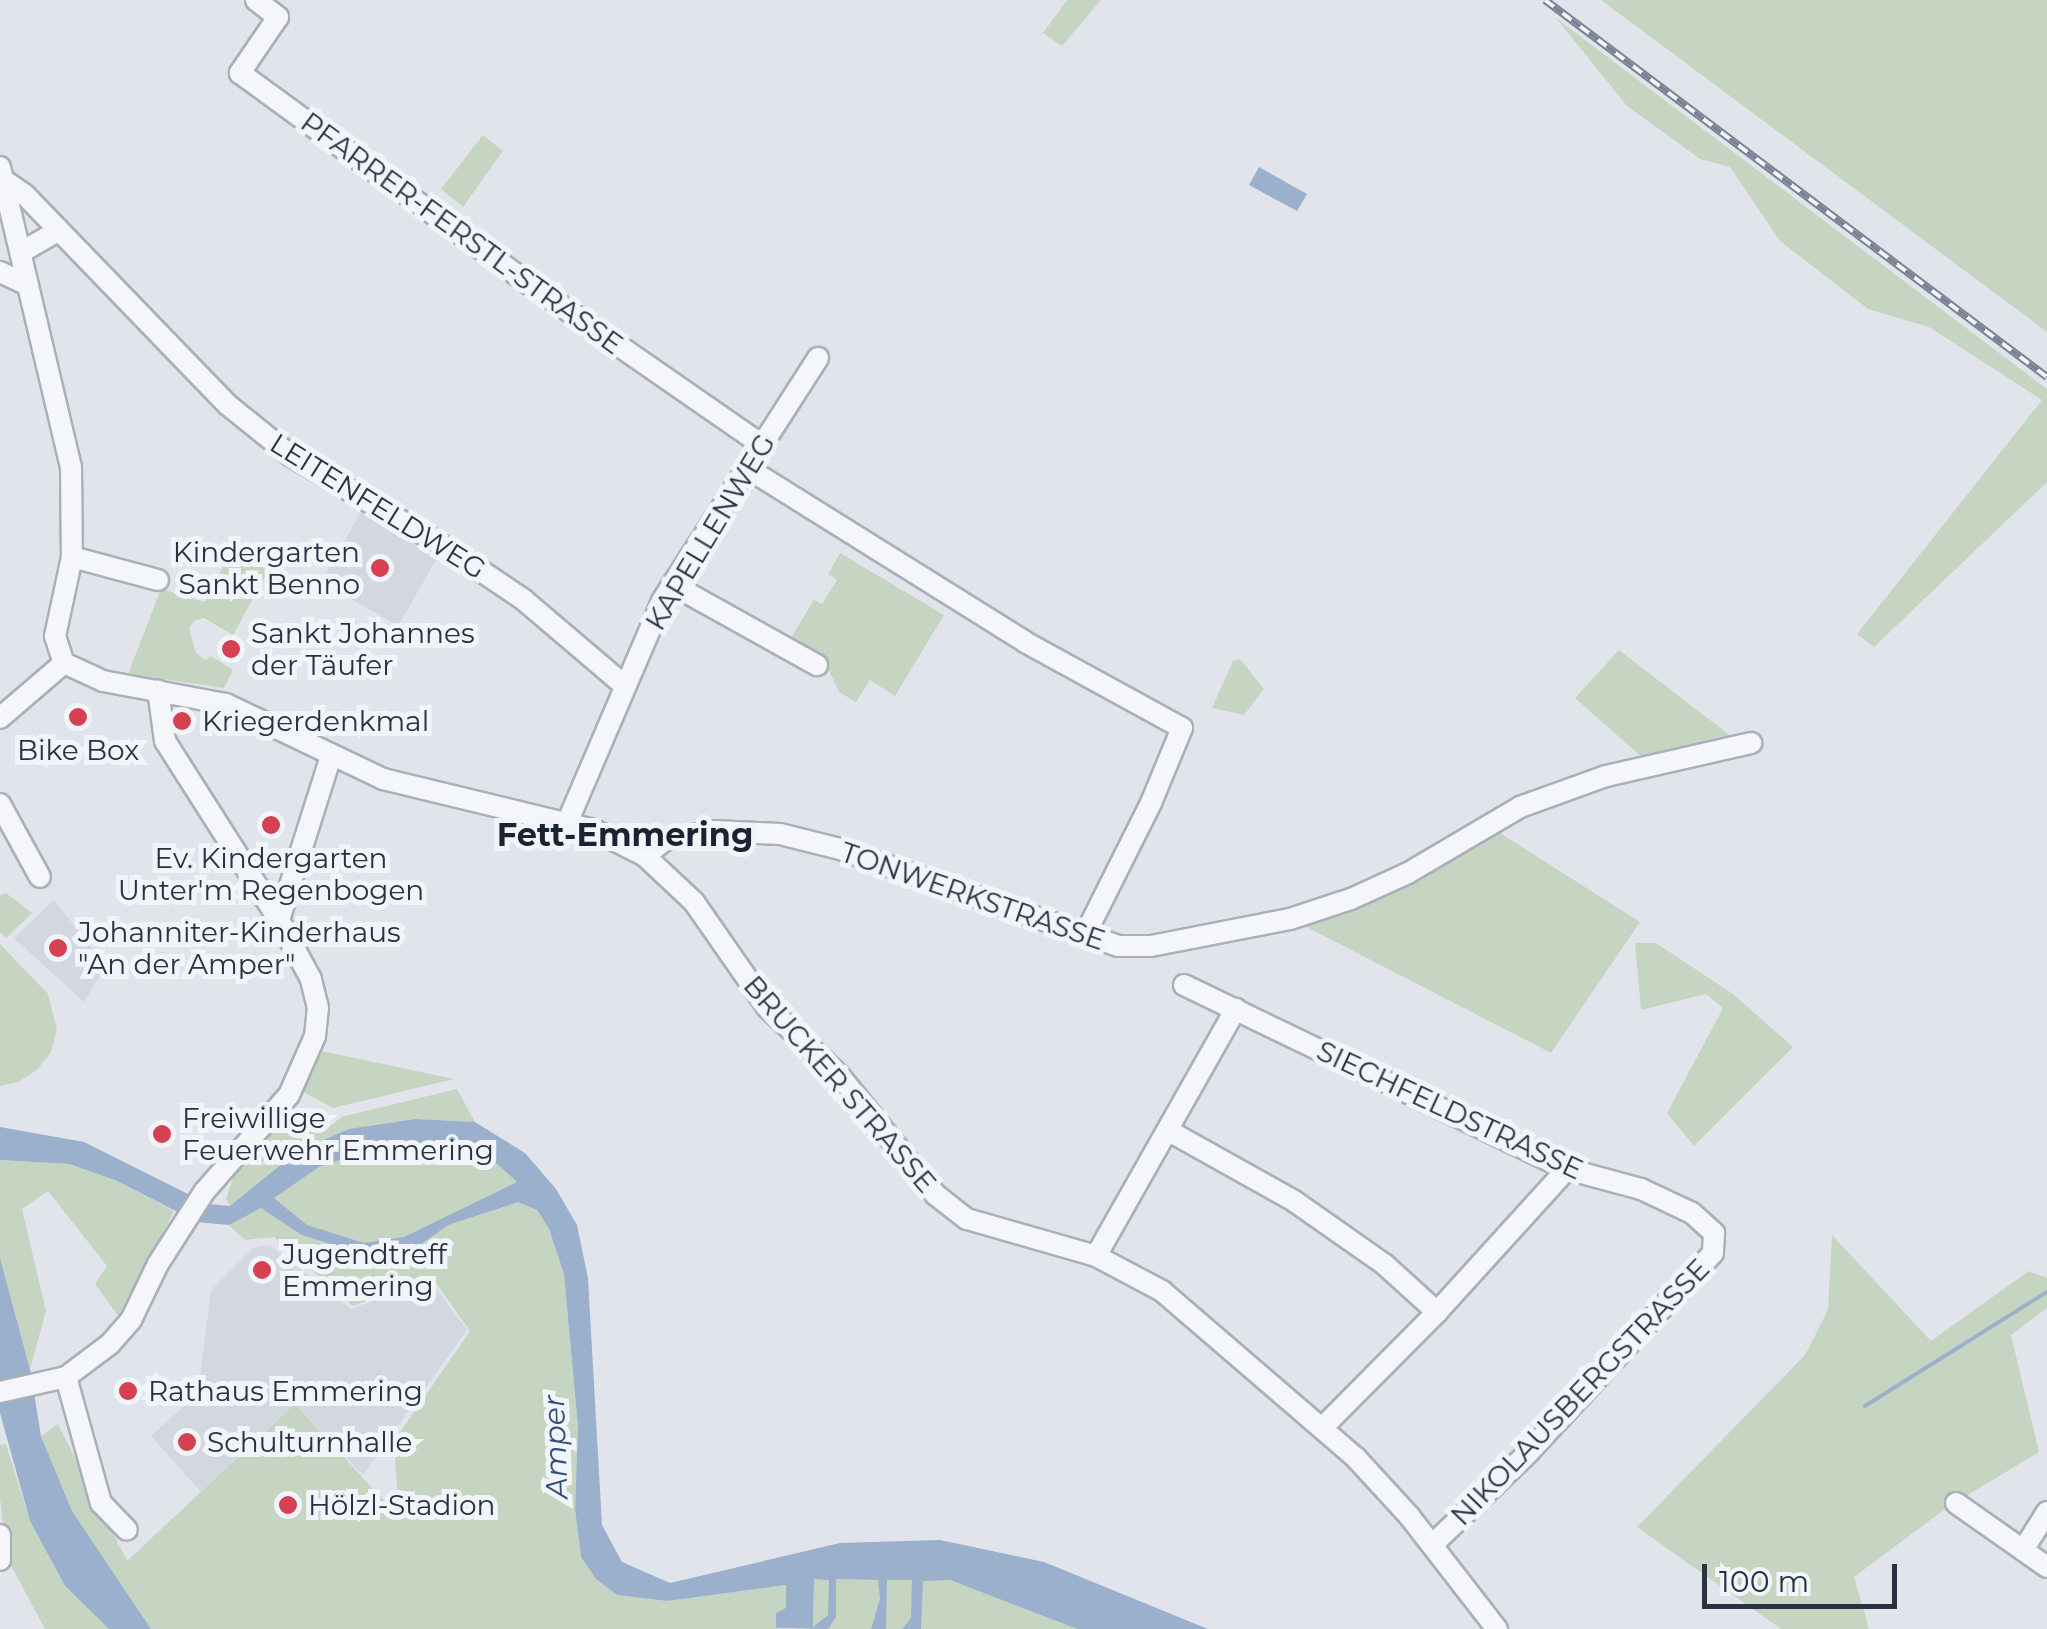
<!DOCTYPE html>
<html>
<head>
<meta charset="utf-8">
<style>
	body { margin:0 }
	#map { position:relative; width:2047px; height:1629px; overflow:hidden; background:#e1e5eb; font-family:Montserrat,sans-serif }
	div>[style] { position:absolute }
	.built>* { inset:0; background:#d3d7e0 }
	.green>* { inset:0; background:#c6d5c2 }
	.water>* { inset:0; background:#9bb0cc }
	.stream>* { height:4px; margin:-2px; padding:0 2px; transform-origin:2px; border-radius:2px; background:#9bb0cc }
	.roads { filter:drop-shadow(2px 0 #aaafb9) drop-shadow(-2px 0 #aaafb9) drop-shadow(0 2px #aaafb9) drop-shadow(0 -2px #aaafb9) }
	.minor>* { height:20px; margin:-10px; padding:0 10px; transform-origin:10px; border-radius:10px; background:#f4f6f9 }
	.rail>* { height:8px; margin-top:-4px; transform-origin:0; background:repeating-linear-gradient(90deg,#f1f4f8 0 11px,#7a8395 0 22px); box-sizing:border-box; border-block:2px solid #7a8395 }
	.dots>* { width:28px; height:28px; translate:-50% -50%; box-sizing:border-box; border:5px solid #f1f4f8; border-radius:50% }
	span { translate:-50% -50%; white-space:nowrap; text-align:center; line-height:1.15; -webkit-text-stroke:10px #f1f4f8; paint-order:stroke }
	.street-label { font-size:28px; color:#293143 }
	.poi-label { font-size:28px; color:#293143 }
	.right { translate:-100% -50%; text-align:right }
	.left { translate:0 -50%; text-align:left }
	.water-label { font-size:30px; color:#304e79; font-style:italic }
	.quarter-label { font-size:32px; color:#1b2234; font-weight:700 }
	.scale { position:absolute; left:1702px; top:1564px; width:195px; height:45px; box-sizing:border-box; border:5px solid #293143; border-top:0; padding-left:12px; font-size:30px; line-height:35px; white-space:nowrap; color:#293143; -webkit-text-stroke:8px #f1f4f8; paint-order:stroke }
</style>
</head>
<body>
<div id="map">
	<div class="built">
		<div style="clip-path:polygon(362px 510px,439px 555px,398px 626px,321px 582px)"></div>
		<div style="clip-path:polygon(54px 900px,100px 958px,103px 971px,84px 1002px,14px 938px)"></div>
		<div style="clip-path:polygon(270px 1245px,351px 1309px,430px 1280px,467px 1330px,363px 1475px,295px 1404px,201px 1492px,151px 1436px,198px 1393px,211px 1290px,253px 1248px)"></div>
	</div>
	<div class="green">
		<div style="clip-path:polygon(1067px 0,1101px 0,1062px 46px,1043px 33px)"></div>
		<div style="clip-path:polygon(1601px 0,2047px 0,2047px 332px)"></div>
		<div style="clip-path:polygon(1556px 18px,2047px 389px,2047px 482px,1874px 647px,1857px 634px,2042px 400px,1929px 327px,1868px 309px,1780px 241px,1730px 167px,1700px 159px,1627px 106px)"></div>
		<div style="clip-path:polygon(483px 135px,503px 151px,463px 207px,441px 189px)"></div>
		<div style="clip-path:polygon(232px 549px,270px 568px,233px 635px,204px 618px,195px 620px,189px 628px,196px 653px,205px 660px,211px 656px,233px 670px,224px 688px,128px 674px,161px 589px,205px 602px)"></div>
		<div style="clip-path:polygon(840px 553px,944px 615px,895px 696px,870px 680px,856px 702px,839px 692px,821px 654px,792px 636px,814px 600px,822px 604px,837px 580px,828px 574px)"></div>
		<div style="clip-path:polygon(1619px 650px,1732px 737px,1644px 759px,1575px 698px)"></div>
		<div style="clip-path:polygon(1240px 659px,1264px 689px,1244px 715px,1212px 708px,1233px 661px)"></div>
		<div style="clip-path:polygon(1492px 828px,1640px 922px,1551px 1053px,1299px 923px)"></div>
		<div style="clip-path:polygon(6px 893px,32px 913px,6px 938px,0 932px,0 895px)"></div>
		<div style="clip-path:polygon(1635px 943px,1656px 943px,1733px 994px,1793px 1047px,1694px 1146px,1667px 1113px,1723px 1008px,1706px 994px,1641px 1010px)"></div>
		<div style="clip-path:polygon(0 944px,48px 994px,57px 1029px,51px 1052px,37px 1070px,18px 1082px,0 1086px)"></div>
		<div style="clip-path:polygon(317px 1050px,454px 1079px,333px 1108px,300px 1090px)"></div>
		<div style="clip-path:polygon(457px 1089px,475px 1122px,416px 1119px,230px 1206px,226px 1199px,238px 1163px,264px 1135px,332px 1125px,341px 1117px)"></div>
		<div style="clip-path:polygon(441px 1141px,492px 1159px,518px 1182px,549px 1229px,564px 1274px,578px 1427px,575px 1509px,581px 1557px,596px 1579px,617px 1595px,667px 1601px,787px 1585px,786px 1608px,777px 1629px,151px 1629px,126px 1598px,72px 1511px,41px 1436px,58px 1424px,127px 1561px,295px 1404px,399px 1517px,394px 1441px,470px 1331px,431px 1276px,353px 1306px,274px 1237px,245px 1240px,229px 1225px,319px 1167px,358px 1154px)"></div>
		<div style="clip-path:polygon(0 1160px,69px 1164px,115px 1180px,174px 1211px,120px 1318px,95px 1284px,107px 1266px,48px 1191px,22px 1209px,46px 1311px,30px 1369px,0 1258px)"></div>
		<div style="clip-path:polygon(1832px 1235px,1931px 1341px,2029px 1271px,2047px 1278px,2047px 1308px,2011px 1335px,2039px 1452px,1948px 1507px,1854px 1577px,1869px 1629px,1781px 1629px,1637px 1527px,1805px 1355px,1828px 1310px)"></div>
		<div style="clip-path:polygon(6px 1444px,30px 1521px,65px 1586px,109px 1629px,45px 1629px,7px 1558px,0 1498px,0 1445px)"></div>
		<div style="clip-path:polygon(814px 1579px,950px 1580px,1077px 1629px,813px 1629px)"></div>
	</div>
	<div class="water">
		<div style="clip-path:polygon(1259px 167px,1307px 194px,1297px 211px,1249px 185px)"></div>
		<div style="clip-path:polygon(evenodd,416px 1119px,475px 1122px,525px 1153px,556px 1189px,577px 1225px,588px 1278px,602px 1525px,622px 1562px,670px 1583px,840px 1543px,940px 1540px,1044px 1562px,1208px 1629px,1077px 1629px,950px 1580px,923px 1581px,921px 1629px,902px 1629px,911px 1618px,912px 1580px,887px 1580px,886px 1629px,871px 1629px,880px 1599px,878px 1580px,836px 1579px,836px 1617px,828px 1629px,776px 1628px,776px 1613px,786px 1608px,786px 1585px,667px 1601px,617px 1595px,596px 1579px,581px 1557px,575px 1509px,578px 1427px,564px 1274px,549px 1229px,537px 1210px,518px 1202px,448px 1225px,420px 1245px,363px 1254px,302px 1235px,261px 1208px,229px 1225px,197px 1222px,115px 1180px,69px 1164px,0 1160px,0 1127px,84px 1142px,208px 1204px,230px 1206px,298px 1151px,349px 1129px,416px 1119px,441px 1141px,492px 1159px,517px 1182px,404px 1237px,364px 1243px,307px 1225px,274px 1198px,319px 1167px,358px 1154px,441px 1141px,416px 1119px,814px 1579px,829px 1580px,828px 1615px,813px 1627px,814px 1579px)"></div>
		<div style="clip-path:polygon(0 1258px,30px 1369px,41px 1436px,72px 1511px,151px 1629px,109px 1629px,65px 1586px,30px 1521px,0 1413px)"></div>
	</div>
	<div class="stream">
		<div style="left:1865px;top:1406px;width:215px;rotate:-32.1deg"></div>
	</div>
	<div class="roads">
		<div class="minor">
			<div style="left:256px;top:0;width:28px;rotate:38deg"></div>
			<div style="left:278px;top:17px;width:68px;rotate:124.2deg"></div>
			<div style="left:240px;top:73px;width:364px;rotate:36.1deg"></div>
			<div style="left:534px;top:287px;width:277px;rotate:34.7deg"></div>
			<div style="left:0;top:167px;width:308px;rotate:76.7deg"></div>
			<div style="left:71px;top:467px;width:90px;rotate:89.4deg"></div>
			<div style="left:72px;top:557px;width:81px;rotate:102.1deg"></div>
			<div style="left:55px;top:636px;width:28px;rotate:72deg"></div>
			<div style="left:64px;top:663px;width:43px;rotate:24.8deg"></div>
			<div style="left:103px;top:681px;width:125px;rotate:10.6deg"></div>
			<div style="left:226px;top:704px;width:174px;rotate:25.5deg"></div>
			<div style="left:383px;top:779px;width:217px;rotate:13.6deg"></div>
			<div style="left:594px;top:830px;width:57px;rotate:27deg"></div>
			<div style="left:645px;top:856px;width:67px;rotate:43.2deg"></div>
			<div style="left:694px;top:902px;width:128px;rotate:55.2deg"></div>
			<div style="left:767px;top:1007px;width:99px;rotate:43.4deg"></div>
			<div style="left:839px;top:1075px;width:154px;rotate:51.1deg"></div>
			<div style="left:936px;top:1195px;width:39px;rotate:38deg"></div>
			<div style="left:967px;top:1219px;width:134px;rotate:16deg"></div>
			<div style="left:1096px;top:1256px;width:75px;rotate:27.9deg"></div>
			<div style="left:1162px;top:1291px;width:256px;rotate:40.7deg"></div>
			<div style="left:1356px;top:1458px;width:80px;rotate:47.5deg"></div>
			<div style="left:1410px;top:1517px;width:142px;rotate:52.2deg"></div>
			<div style="left:5px;top:181px;width:24px;rotate:35deg"></div>
			<div style="left:25px;top:195px;width:292px;rotate:46deg"></div>
			<div style="left:228px;top:405px;width:80px;rotate:38.9deg"></div>
			<div style="left:290px;top:455px;width:186px;rotate:30.7deg"></div>
			<div style="left:450px;top:550px;width:89px;rotate:34deg"></div>
			<div style="left:524px;top:600px;width:131px;rotate:40.4deg"></div>
			<div style="left:23px;top:251px;width:40px;rotate:-29.7deg"></div>
			<div style="left:0;top:272px;width:31px;rotate:25deg"></div>
			<div style="left:747px;top:468px;width:328px;rotate:32deg"></div>
			<div style="left:1025px;top:642px;width:179px;rotate:28.7deg"></div>
			<div style="left:1182px;top:728px;width:81px;rotate:112.5deg"></div>
			<div style="left:1151px;top:803px;width:148px;rotate:116.6deg"></div>
			<div style="left:72px;top:557px;width:89px;rotate:15deg"></div>
			<div style="left:673px;top:585px;width:165px;rotate:29.1deg"></div>
			<div style="left:0;top:718px;width:84px;rotate:-40.7deg"></div>
			<div style="left:0;top:804px;width:83px;rotate:61.3deg"></div>
			<div style="left:567px;top:823px;width:241px;rotate:-66.8deg"></div>
			<div style="left:662px;top:601px;width:289px;rotate:-57.3deg"></div>
			<div style="left:645px;top:856px;width:26px;rotate:-39deg"></div>
			<div style="left:665px;top:840px;width:50px;rotate:-10.4deg"></div>
			<div style="left:714px;top:831px;width:66px;rotate:2.6deg"></div>
			<div style="left:780px;top:834px;width:62px;rotate:14deg"></div>
			<div style="left:840px;top:849px;width:294px;rotate:19.2deg"></div>
			<div style="left:1118px;top:946px;width:33px"></div>
			<div style="left:1151px;top:946px;width:142px;rotate:-11deg"></div>
			<div style="left:1290px;top:919px;width:64px;rotate:-18.2deg"></div>
			<div style="left:1351px;top:899px;width:63px;rotate:-24.5deg"></div>
			<div style="left:1408px;top:873px;width:130px;rotate:-30.5deg"></div>
			<div style="left:1520px;top:807px;width:91px;rotate:-19.8deg"></div>
			<div style="left:1606px;top:776px;width:149px;rotate:-12.8deg"></div>
			<div style="left:279px;top:920px;width:172px;rotate:-72.4deg"></div>
			<div style="left:1184px;top:985px;width:425px;rotate:25.7deg"></div>
			<div style="left:1567px;top:1169px;width:77px;rotate:15.1deg"></div>
			<div style="left:1641px;top:1189px;width:56px;rotate:25.2deg"></div>
			<div style="left:1692px;top:1213px;width:30px;rotate:42deg"></div>
			<div style="left:1714px;top:1233px;width:20px;rotate:93deg"></div>
			<div style="left:1713px;top:1253px;width:271px;rotate:132.8deg"></div>
			<div style="left:1529px;top:1452px;width:134px;rotate:136.2deg"></div>
			<div style="left:1169px;top:1131px;width:143px;rotate:29.2deg"></div>
			<div style="left:1294px;top:1201px;width:110px;rotate:35deg"></div>
			<div style="left:1384px;top:1264px;width:72px;rotate:42.2deg"></div>
			<div style="left:1096px;top:1256px;width:284px;rotate:-60.5deg"></div>
			<div style="left:66px;top:1377px;width:131px;rotate:74.5deg"></div>
			<div style="left:101px;top:1503px;width:37px;rotate:46deg"></div>
			<div style="left:0;top:1392px;width:68px;rotate:-12.8deg"></div>
			<div style="left:66px;top:1377px;width:55px;rotate:-36.9deg"></div>
			<div style="left:110px;top:1344px;width:32px;rotate:-49deg"></div>
			<div style="left:131px;top:1320px;width:62px;rotate:-64.3deg"></div>
			<div style="left:158px;top:1264px;width:85px;rotate:-57.4deg"></div>
			<div style="left:204px;top:1192px;width:129px;rotate:-48.8deg"></div>
			<div style="left:289px;top:1095px;width:64px;rotate:-66.2deg"></div>
			<div style="left:315px;top:1036px;width:28px;rotate:-84deg"></div>
			<div style="left:318px;top:1008px;width:30px;rotate:-104deg"></div>
			<div style="left:311px;top:979px;width:67px;rotate:-118.5deg"></div>
			<div style="left:279px;top:920px;width:212px;rotate:-122.5deg"></div>
			<div style="left:165px;top:741px;width:51px;rotate:-97.8deg"></div>
			<div style="left:1322px;top:1428px;width:163px;rotate:-45.2deg"></div>
			<div style="left:1437px;top:1312px;width:193px;rotate:-47.7deg"></div>
			<div style="left:1956px;top:1503px;width:111px;rotate:35.1deg"></div>
			<div style="left:0;top:1535px;width:25px;rotate:90deg"></div>
			<div style="left:2023px;top:1550px;width:45px;rotate:-57.7deg"></div>
		</div>
	</div>
	<div class="rail">
		<div style="left:1545px;top:0;width:628px;rotate:36.91deg"></div>
	</div>
	<div class="dots">
		<div style="left:380px;top:568px;background:#d54150"></div>
		<div style="left:231px;top:649px;background:#d54150"></div>
		<div style="left:78px;top:717px;background:#d54150"></div>
		<div style="left:182px;top:721px;background:#d54150"></div>
		<div style="left:271px;top:825px;background:#d54150"></div>
		<div style="left:58px;top:948px;background:#d54150"></div>
		<div style="left:162px;top:1134px;background:#d54150"></div>
		<div style="left:262px;top:1270px;background:#d54150"></div>
		<div style="left:128px;top:1391px;background:#d54150"></div>
		<div style="left:187px;top:1442px;background:#d54150"></div>
		<div style="left:288px;top:1505px;background:#d54150"></div>
	</div>
	<div class="street-label">
		<span style="left:462px;top:233px;rotate:36deg">PFARRER-FERSTL-STRASSE</span>
		<span style="left:378px;top:506px;rotate:32deg">LEITENFELDWEG</span>
		<span style="left:710px;top:532px;rotate:-59deg">KAPELLENWEG</span>
		<span style="left:973px;top:896px;rotate:19deg">TONWERKSTRASSE</span>
		<span style="left:840px;top:1084px;rotate:49deg">BRUCKER STRASSE</span>
		<span style="left:1450px;top:1110px;rotate:25deg">SIECHFELDSTRASSE</span>
		<span style="left:1580px;top:1392px;rotate:-46deg">NIKOLAUSBERGSTRASSE</span>
	</div>
	<div class="poi-label">
		<span class="right" style="left:360px;top:568px">Kindergarten<br>Sankt Benno</span>
		<span class="left" style="left:251px;top:649px">Sankt Johannes<br>der Täufer</span>
		<span class="left" style="left:202px;top:721px">Kriegerdenkmal</span>
		<span style="left:78px;top:750px">Bike Box</span>
		<span style="left:271px;top:874px">Ev. Kindergarten<br>Unter'm Regenbogen</span>
		<span class="left" style="left:78px;top:948px">Johanniter-Kinderhaus<br>"An der Amper"</span>
		<span class="left" style="left:182px;top:1134px">Freiwillige<br>Feuerwehr Emmering</span>
		<span class="left" style="left:282px;top:1270px">Jugendtreff<br>Emmering</span>
		<span class="left" style="left:148px;top:1391px">Rathaus Emmering</span>
		<span class="left" style="left:207px;top:1442px">Schulturnhalle</span>
		<span class="left" style="left:308px;top:1505px">Hölzl-Stadion</span>
	</div>
	<div class="water-label">
		<span style="left:556px;top:1447px;rotate:-92deg">Amper</span>
	</div>
	<div class="quarter-label">
		<span style="left:625px;top:835px">Fett-Emmering</span>
	</div>
	<div class="scale">100 m</div>
</div>
</body>
</html>
